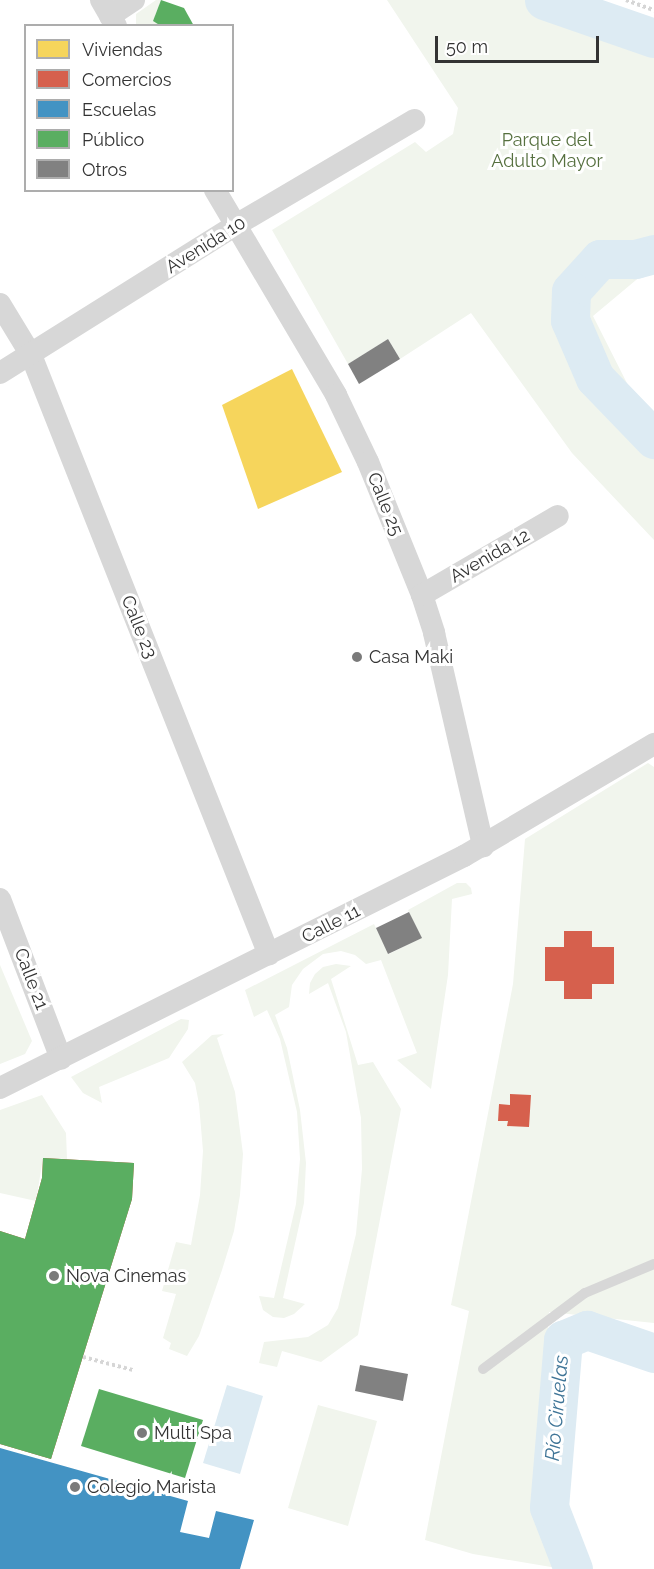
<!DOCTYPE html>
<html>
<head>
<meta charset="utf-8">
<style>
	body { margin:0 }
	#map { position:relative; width:654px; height:1569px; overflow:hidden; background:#fff; font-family:Raleway,sans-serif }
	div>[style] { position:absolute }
	.green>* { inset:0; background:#f1f5ed }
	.water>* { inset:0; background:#ddebf3 }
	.homes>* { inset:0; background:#f6d55c }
	.shops>* { inset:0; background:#d6604d }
	.schools>* { inset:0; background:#4393c3 }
	.public>* { inset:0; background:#5aae61 }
	.river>* { height:39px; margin:-19.5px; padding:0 19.5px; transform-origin:19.5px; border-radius:19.5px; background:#ddebf3 }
	.building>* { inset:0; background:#818181 }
	.path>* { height:4px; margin-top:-2px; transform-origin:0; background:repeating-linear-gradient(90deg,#d6d6d6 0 3px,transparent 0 6px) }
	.service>* { height:10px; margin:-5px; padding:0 5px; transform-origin:5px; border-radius:5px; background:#d7d7d7 }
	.minor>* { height:22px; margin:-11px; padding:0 11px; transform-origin:11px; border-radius:11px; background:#d7d7d7 }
	.dots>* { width:16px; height:16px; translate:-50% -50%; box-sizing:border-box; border:3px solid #fff; border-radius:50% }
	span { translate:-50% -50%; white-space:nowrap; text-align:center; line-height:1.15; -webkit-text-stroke:6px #fff; paint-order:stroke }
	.park-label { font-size:18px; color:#56703f }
	.street-label { font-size:18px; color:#333 }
	.poi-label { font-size:18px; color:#333 }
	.left { translate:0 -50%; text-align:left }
	.water-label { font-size:20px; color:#3f7597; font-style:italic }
	.legend { position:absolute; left:24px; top:24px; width:210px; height:168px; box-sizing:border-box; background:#fff; border:2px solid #adadad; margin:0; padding:8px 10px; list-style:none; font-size:18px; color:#333 }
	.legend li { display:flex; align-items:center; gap:12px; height:30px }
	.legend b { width:30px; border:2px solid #adadad }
	.scale { position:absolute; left:435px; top:36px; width:164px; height:27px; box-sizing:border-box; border:3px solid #333; border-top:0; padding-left:8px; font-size:18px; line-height:21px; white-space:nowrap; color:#333; -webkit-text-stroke:4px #fff; paint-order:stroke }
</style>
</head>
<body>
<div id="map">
	<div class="green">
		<div style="clip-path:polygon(156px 0,161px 0,153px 21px,161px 25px,136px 25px,136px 14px)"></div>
		<div style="clip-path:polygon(387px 0,575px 0,654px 30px,654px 265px,593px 316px,636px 401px,654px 424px,654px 540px,572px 453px,471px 313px,400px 359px,388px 339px,348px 364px,272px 230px,415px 142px,426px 152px,453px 134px,458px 108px)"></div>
		<div style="clip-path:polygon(648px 763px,654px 767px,654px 1323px,549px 1312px,536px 1512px,557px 1568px,473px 1554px,425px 1540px,469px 1311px,451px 1305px,513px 984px,525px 839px)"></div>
		<div style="clip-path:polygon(457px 883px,466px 883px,471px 888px,472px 894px,452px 899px,448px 975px,431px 1089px,397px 1060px,417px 1053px,381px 960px,366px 964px,355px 955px,341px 951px,323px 954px,303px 969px,292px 985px,289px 1007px,275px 1015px,287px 1048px,300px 1110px,306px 1163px,304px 1203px,283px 1298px,305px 1304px,294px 1314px,284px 1318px,273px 1317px,263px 1310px,259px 1296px,274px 1298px,296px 1204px,300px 1159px,297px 1112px,280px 1039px,267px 1010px,254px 1017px,245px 990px,374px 924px,389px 954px,421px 938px,408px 910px)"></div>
		<div style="clip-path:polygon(336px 964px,351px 966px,331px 979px,358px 1065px,373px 1062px,401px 1109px,358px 1335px,321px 1362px,282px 1351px,277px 1367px,259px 1363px,264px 1342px,308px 1337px,328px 1325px,338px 1308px,356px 1234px,362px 1169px,361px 1118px,346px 1032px,328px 983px,309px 994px,310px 983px,315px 974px,323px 967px)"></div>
		<div style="clip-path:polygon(0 965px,32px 1041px,25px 1054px,0 1064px)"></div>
		<div style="clip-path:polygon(181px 1019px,189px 1020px,188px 1029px,169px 1058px,99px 1087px,102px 1103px,83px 1093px,71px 1077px)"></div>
		<div style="clip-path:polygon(224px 1034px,217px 1038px,235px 1092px,243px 1154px,240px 1195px,234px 1231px,222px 1270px,199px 1336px,187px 1356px,169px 1349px,171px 1343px,163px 1338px,176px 1294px,162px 1291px,176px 1242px,191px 1245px,200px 1195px,203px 1151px,199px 1104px,195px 1083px,182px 1062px,212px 1035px)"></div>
		<div style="clip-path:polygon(42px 1095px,66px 1133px,67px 1159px,43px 1158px,36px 1201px,0 1193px,0 1110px)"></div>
		<div style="clip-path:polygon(318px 1405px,377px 1421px,348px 1526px,288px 1508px)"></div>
	</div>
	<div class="water">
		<div style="clip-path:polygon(227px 1385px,263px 1396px,240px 1474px,203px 1463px)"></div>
	</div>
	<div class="homes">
		<div style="clip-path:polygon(292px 369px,342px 472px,258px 509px,222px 405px)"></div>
	</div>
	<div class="shops">
		<div style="clip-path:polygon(564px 931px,592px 931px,592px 947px,614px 947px,614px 984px,592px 984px,592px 999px,564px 999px,564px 981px,545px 981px,545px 947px,564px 947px)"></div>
		<div style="clip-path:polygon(510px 1094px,531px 1095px,529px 1127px,507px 1126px,508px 1121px,498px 1121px,499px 1104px,510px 1105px)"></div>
		<div style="clip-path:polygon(43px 1158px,134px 1163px,132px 1199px,51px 1459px,0 1444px,0 1231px,25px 1239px,42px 1178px)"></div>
	</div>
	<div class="schools">
		<div style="clip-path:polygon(0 1448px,188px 1501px,180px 1532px,209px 1538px,216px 1511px,254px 1520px,240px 1569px,0 1569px)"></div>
	</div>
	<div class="public">
		<div style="clip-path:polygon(161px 0,184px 8px,194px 26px,161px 26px,153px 21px)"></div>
		<div style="clip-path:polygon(43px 1158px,134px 1163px,132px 1199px,51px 1459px,0 1444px,0 1231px,25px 1239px,42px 1178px)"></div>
		<div style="clip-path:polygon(99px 1389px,203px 1420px,185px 1478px,81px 1446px)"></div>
	</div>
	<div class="river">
		<div style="left:544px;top:0;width:116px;rotate:19.1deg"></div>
		<div style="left:654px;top:254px;width:20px;rotate:165deg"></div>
		<div style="left:635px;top:259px;width:35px;rotate:180deg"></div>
		<div style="left:600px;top:259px;width:43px;rotate:132.2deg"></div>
		<div style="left:571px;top:291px;width:29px;rotate:92deg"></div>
		<div style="left:570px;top:320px;width:63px;rotate:66.7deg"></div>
		<div style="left:595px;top:378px;width:85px;rotate:46deg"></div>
		<div style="left:573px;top:1569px;width:66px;rotate:-111.2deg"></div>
		<div style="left:549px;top:1507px;width:168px;rotate:-85.2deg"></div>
		<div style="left:563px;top:1340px;width:26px;rotate:-23deg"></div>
		<div style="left:587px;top:1330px;width:71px;rotate:18.9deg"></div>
	</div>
	<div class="building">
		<div style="clip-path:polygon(388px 339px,400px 359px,359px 384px,348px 364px)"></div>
		<div style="clip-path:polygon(409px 912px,422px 938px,388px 954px,376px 928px)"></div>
		<div style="clip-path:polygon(360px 1365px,408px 1374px,403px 1401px,355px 1391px)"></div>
	</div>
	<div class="path">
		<div style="left:626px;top:0;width:30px;rotate:20deg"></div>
		<div style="left:83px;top:1357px;width:52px;rotate:14.6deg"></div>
	</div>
	<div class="service">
		<div style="left:483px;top:1369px;width:127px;rotate:-36.7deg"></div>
		<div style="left:585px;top:1293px;width:75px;rotate:-22.8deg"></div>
	</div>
	<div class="minor">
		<div style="left:101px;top:0;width:30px;rotate:60deg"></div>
		<div style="left:110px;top:16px;width:29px;rotate:-34deg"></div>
		<div style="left:215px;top:190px;width:238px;rotate:59.4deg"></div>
		<div style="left:336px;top:395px;width:74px;rotate:64.5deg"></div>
		<div style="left:368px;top:462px;width:144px;rotate:67.9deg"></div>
		<div style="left:422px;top:595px;width:40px;rotate:72deg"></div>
		<div style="left:434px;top:633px;width:219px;rotate:77deg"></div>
		<div style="left:0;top:304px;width:60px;rotate:58.7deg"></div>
		<div style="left:31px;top:355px;width:645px;rotate:68.36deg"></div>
		<div style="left:0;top:373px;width:279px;rotate:-32.1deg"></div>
		<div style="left:236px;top:225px;width:207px;rotate:-30.5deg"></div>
		<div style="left:422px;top:595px;width:157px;rotate:-30.2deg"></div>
		<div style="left:0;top:899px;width:171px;rotate:69.1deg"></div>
		<div style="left:0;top:1088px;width:519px;rotate:-26.57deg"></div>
		<div style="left:464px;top:856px;width:221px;rotate:-30.5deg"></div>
	</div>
	<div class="dots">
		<div style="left:357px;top:657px;background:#7a7a7a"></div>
		<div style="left:54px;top:1276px;background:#7a7a7a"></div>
		<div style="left:142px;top:1433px;background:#7a7a7a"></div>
		<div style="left:75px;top:1487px;background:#7a7a7a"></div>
	</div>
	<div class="park-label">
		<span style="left:547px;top:151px">Parque del<br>Adulto Mayor</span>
	</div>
	<div class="street-label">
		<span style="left:206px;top:245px;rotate:-32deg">Avenida 10</span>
		<span style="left:385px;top:504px;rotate:68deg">Calle 25</span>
		<span style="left:490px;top:556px;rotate:-30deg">Avenida 12</span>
		<span style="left:139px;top:627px;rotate:68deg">Calle 23</span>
		<span style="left:331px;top:924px;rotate:-27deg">Calle 11</span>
		<span style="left:31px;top:979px;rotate:69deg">Calle 21</span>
	</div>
	<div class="poi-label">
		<span class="left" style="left:369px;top:657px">Casa Maki</span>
		<span class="left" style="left:66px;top:1276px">Nova Cinemas</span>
		<span class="left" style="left:154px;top:1433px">Multi Spa</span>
		<span class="left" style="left:87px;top:1487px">Colegio Marista</span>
	</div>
	<div class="water-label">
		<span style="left:557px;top:1408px;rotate:-85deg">Río Ciruelas</span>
	</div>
	<ul class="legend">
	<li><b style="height:16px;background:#f6d55c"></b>Viviendas</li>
	<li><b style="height:16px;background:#d6604d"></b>Comercios</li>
	<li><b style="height:16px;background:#4393c3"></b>Escuelas</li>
	<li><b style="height:16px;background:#5aae61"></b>Público</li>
	<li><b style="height:16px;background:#818181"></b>Otros</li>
	</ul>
	<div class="scale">50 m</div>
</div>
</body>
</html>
